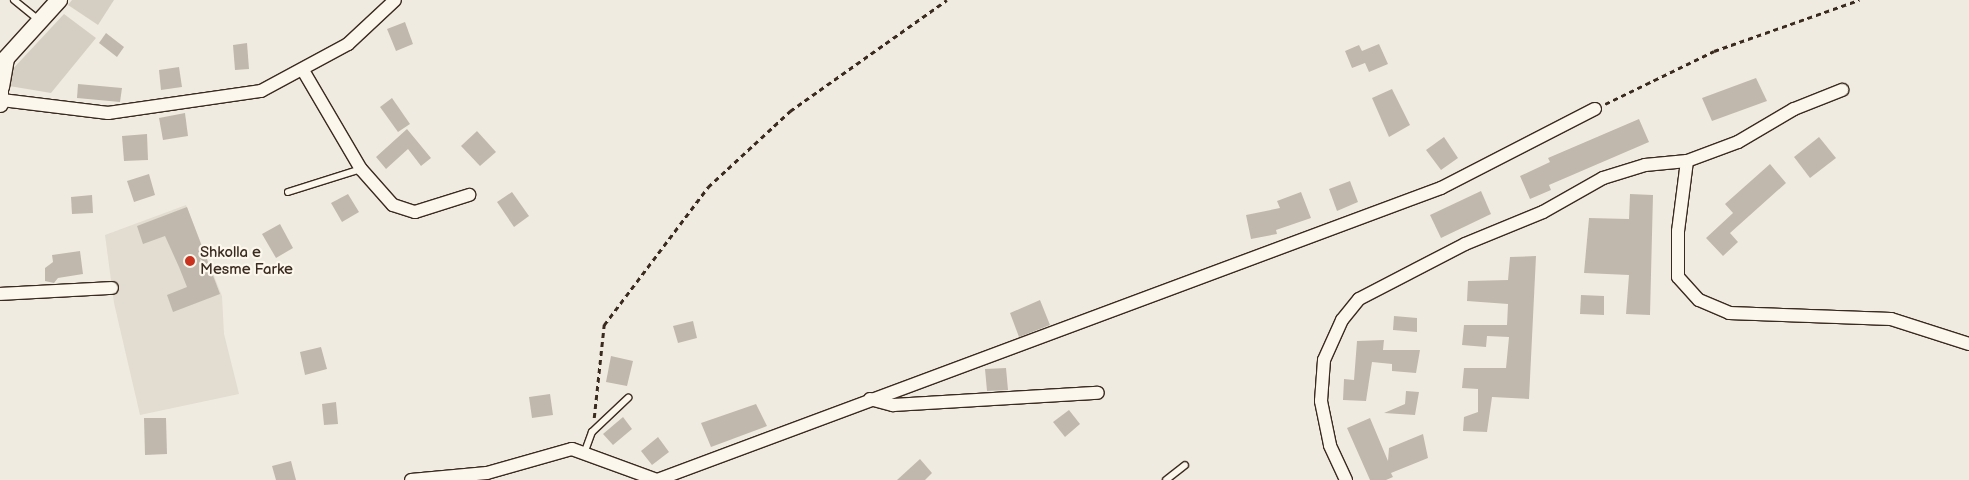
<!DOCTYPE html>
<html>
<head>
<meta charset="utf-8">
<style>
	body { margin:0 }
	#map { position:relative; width:1969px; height:480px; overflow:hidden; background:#f0ebe0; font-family:"Balsamiq Sans",sans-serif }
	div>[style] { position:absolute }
	.built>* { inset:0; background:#e2dcd1 }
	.green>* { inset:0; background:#d5cec3 }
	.building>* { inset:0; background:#c0b8ad }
	.path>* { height:2.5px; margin-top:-1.25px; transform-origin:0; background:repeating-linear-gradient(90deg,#3b2a1e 0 5px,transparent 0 9px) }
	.roads { filter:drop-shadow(1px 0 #3b2a1e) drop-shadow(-1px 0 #3b2a1e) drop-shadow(0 1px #3b2a1e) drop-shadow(0 -1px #3b2a1e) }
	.service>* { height:6px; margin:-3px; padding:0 3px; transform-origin:3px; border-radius:3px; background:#fbf7ec }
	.minor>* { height:12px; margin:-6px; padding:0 6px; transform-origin:6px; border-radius:6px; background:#fbf7ec }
	.tertiary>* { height:16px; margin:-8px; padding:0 8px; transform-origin:8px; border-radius:8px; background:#fbf7ec }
	.dots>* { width:14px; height:14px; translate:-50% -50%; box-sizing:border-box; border:2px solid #fbf7ec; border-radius:50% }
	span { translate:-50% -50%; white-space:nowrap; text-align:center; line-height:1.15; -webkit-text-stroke:4.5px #fbf7ec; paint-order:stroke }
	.poi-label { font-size:15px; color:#3b2a1e }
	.left { translate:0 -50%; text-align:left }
</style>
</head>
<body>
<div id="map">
	<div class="built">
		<div style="clip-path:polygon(186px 205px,222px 296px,224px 334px,239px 394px,140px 415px,114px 303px,105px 235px)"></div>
	</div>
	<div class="green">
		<div style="clip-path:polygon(72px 0,114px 0,98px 25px,68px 5px)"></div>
		<div style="clip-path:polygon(64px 14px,96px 38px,51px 93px,9px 86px,9px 73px)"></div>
	</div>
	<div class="building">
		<div style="clip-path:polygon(405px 22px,413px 44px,396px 51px,387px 29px)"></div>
		<div style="clip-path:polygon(106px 33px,124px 47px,117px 57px,99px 43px)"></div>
		<div style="clip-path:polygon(247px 43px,249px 69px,235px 70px,233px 45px)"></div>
		<div style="clip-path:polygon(1379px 44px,1388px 64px,1369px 72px,1365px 63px,1352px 68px,1345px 51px,1359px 45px,1362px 51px)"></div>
		<div style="clip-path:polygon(179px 67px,182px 87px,161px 90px,159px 70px)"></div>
		<div style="clip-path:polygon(1756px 78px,1767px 101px,1712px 121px,1702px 98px)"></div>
		<div style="clip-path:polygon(78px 84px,122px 88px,120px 102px,77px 98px)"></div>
		<div style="clip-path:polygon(1392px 89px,1410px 125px,1389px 137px,1372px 98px)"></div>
		<div style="clip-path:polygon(392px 98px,410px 124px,398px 132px,380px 107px)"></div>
		<div style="clip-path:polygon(185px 113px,188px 136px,163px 140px,159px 118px)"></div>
		<div style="clip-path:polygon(1639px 119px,1649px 142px,1549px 185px,1551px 190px,1530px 199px,1520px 176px,1550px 162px,1548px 158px)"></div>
		<div style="clip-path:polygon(407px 129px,431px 158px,421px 166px,408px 149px,386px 169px,376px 157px)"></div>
		<div style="clip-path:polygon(477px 131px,496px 152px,480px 166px,461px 146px)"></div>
		<div style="clip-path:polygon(147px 134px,148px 160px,124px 161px,122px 136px)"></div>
		<div style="clip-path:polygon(1444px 137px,1458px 158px,1441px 170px,1426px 150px)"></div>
		<div style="clip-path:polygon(1819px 137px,1836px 158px,1810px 178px,1794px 157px)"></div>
		<div style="clip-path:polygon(1770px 164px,1786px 183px,1730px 233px,1738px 242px,1723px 256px,1706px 238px,1733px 213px,1725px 204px)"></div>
		<div style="clip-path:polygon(149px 174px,155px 195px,134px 202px,127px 181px)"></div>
		<div style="clip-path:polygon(1350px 181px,1358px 202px,1337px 211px,1329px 189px)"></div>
		<div style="clip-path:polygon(1481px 191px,1491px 214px,1441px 238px,1430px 215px)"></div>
		<div style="clip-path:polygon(512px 192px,529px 216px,514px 227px,497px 202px)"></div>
		<div style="clip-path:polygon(1301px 192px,1311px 218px,1276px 230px,1277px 234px,1251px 239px,1246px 215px,1280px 208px,1277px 201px)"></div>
		<div style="clip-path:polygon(348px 194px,359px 212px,342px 222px,331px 203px)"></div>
		<div style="clip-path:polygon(1630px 194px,1653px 195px,1650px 315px,1626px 314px,1629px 275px,1584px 273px,1589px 218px,1629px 219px)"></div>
		<div style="clip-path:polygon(92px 195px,93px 213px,72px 214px,71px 197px)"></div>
		<div style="clip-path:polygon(187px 207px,220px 294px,173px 312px,167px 295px,187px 287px,179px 267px,165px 236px,143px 244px,137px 226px)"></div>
		<div style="clip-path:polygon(280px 224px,293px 248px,276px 258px,262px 234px)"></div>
		<div style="clip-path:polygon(80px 251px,83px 274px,58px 278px,54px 283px,45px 281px,45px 268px,53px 262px,52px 255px)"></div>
		<div style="clip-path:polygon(1536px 256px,1529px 399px,1492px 397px,1487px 432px,1463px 431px,1464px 417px,1478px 412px,1478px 389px,1462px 388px,1464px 368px,1506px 368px,1509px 337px,1487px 336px,1486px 347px,1462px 345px,1464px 325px,1507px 325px,1508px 304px,1467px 301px,1468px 281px,1508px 280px,1510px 257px)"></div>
		<div style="clip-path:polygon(1581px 295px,1604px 296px,1604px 315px,1580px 314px)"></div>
		<div style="clip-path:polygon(1040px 300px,1050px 325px,1019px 337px,1010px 313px)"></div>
		<div style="clip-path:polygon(1394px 316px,1417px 318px,1417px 332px,1393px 330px)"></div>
		<div style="clip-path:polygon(693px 321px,697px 338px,678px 343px,673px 326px)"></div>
		<div style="clip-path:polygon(1384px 340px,1383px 350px,1420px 350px,1416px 373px,1392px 371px,1392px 364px,1372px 362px,1366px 401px,1343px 400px,1344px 379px,1354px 380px,1357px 341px)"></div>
		<div style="clip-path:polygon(321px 347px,327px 369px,305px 375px,300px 352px)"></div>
		<div style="clip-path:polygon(611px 356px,633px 361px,627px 386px,606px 382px)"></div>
		<div style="clip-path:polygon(1006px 368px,1008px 390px,987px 391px,985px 369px)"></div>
		<div style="clip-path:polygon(1406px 391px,1419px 392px,1415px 415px,1384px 413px,1405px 404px)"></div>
		<div style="clip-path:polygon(550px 394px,553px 415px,532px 418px,529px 397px)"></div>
		<div style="clip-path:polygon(336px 402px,338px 424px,324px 425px,322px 404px)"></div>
		<div style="clip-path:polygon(756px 404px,767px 426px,711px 447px,701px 423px)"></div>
		<div style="clip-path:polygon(1069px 410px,1080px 424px,1065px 437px,1053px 422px)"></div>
		<div style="clip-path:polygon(623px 417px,632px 429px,613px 445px,603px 434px)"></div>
		<div style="clip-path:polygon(144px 418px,166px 418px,167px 454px,145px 455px)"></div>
		<div style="clip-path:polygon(1370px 418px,1388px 461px,1389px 448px,1423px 434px,1428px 458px,1391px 473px,1393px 477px,1386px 480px,1370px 480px,1347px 428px)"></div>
		<div style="clip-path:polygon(658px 437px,669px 452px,652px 465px,641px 451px)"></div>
		<div style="clip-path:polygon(920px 459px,932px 473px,925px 480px,897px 480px)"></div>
		<div style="clip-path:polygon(291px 461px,296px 480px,276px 480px,272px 466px)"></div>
	</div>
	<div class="path">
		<div style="left:1605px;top:104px;width:121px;rotate:-25.9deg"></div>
		<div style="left:1714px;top:51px;width:154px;rotate:-19.4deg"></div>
		<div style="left:594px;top:418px;width:94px;rotate:-83.9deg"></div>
		<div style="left:604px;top:325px;width:173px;rotate:-53deg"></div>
		<div style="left:708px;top:187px;width:112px;rotate:-42.8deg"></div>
		<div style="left:790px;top:111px;width:192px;rotate:-35.3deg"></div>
	</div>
	<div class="roads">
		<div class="service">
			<div style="left:14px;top:0;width:32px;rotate:39deg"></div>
			<div style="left:288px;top:192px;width:77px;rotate:-17.5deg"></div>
			<div style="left:585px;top:451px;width:20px;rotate:-70deg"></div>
			<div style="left:592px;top:432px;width:50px;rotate:-43.4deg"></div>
			<div style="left:1166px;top:480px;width:24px;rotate:-38deg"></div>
		</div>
		<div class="minor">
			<div style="left:304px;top:72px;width:113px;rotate:59.6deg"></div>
			<div style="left:361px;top:169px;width:48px;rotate:48.4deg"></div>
			<div style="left:393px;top:205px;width:23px;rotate:18deg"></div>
			<div style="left:415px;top:212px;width:57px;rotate:-17.5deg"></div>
			<div style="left:2px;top:100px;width:107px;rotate:7deg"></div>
			<div style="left:108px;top:113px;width:155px;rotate:-8.2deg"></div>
			<div style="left:261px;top:91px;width:99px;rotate:-28.4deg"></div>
			<div style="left:348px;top:44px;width:64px;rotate:-43.1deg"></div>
			<div style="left:1687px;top:161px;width:71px;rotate:97.3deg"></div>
			<div style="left:1678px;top:231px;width:46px;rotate:90deg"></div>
			<div style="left:1678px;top:277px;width:31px;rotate:48deg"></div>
			<div style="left:1699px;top:300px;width:33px;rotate:23deg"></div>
			<div style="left:1729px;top:313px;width:162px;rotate:2.1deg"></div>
			<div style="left:1891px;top:319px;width:82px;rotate:17.8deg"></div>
			<div style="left:0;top:294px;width:112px;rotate:-3.1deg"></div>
			<div style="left:870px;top:399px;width:24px;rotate:15deg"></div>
			<div style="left:893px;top:405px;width:205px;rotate:-3.4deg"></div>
			<div style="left:411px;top:480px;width:76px;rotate:-5.3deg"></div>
			<div style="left:487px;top:473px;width:88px;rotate:-15.8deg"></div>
			<div style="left:572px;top:449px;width:90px;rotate:20deg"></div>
			<div style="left:657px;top:480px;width:837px;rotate:-20.43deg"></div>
			<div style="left:1441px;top:188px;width:173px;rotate:-27.2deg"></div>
			<div style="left:1346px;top:480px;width:38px;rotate:-115deg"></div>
			<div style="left:1330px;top:445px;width:45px;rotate:-101.6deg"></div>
			<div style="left:1321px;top:401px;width:41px;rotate:-85.8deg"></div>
			<div style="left:1324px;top:360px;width:44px;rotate:-65.8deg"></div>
			<div style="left:1342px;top:320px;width:27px;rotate:-51deg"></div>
			<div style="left:1359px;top:299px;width:119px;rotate:-27.4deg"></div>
			<div style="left:1465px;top:244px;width:84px;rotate:-22.3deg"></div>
			<div style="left:1543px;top:212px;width:69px;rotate:-29.5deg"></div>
			<div style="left:1603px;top:178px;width:44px;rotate:-17.2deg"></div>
			<div style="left:1645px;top:165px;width:42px;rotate:-5.4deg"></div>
			<div style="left:1687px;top:161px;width:54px;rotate:-20.4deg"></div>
			<div style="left:1738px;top:142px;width:65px;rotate:-30.5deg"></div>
			<div style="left:1794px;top:109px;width:52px;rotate:-21.6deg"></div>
		</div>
		<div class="tertiary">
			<div style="left:0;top:65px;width:88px;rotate:-47.8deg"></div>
			<div style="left:0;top:86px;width:18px;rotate:90deg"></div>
			<div style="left:1px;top:87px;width:29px;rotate:-80deg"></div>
		</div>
	</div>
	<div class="dots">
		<div style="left:190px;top:261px;background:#c8321e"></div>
	</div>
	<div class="poi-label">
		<span class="left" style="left:200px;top:261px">Shkolla e<br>Mesme Farke</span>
	</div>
</div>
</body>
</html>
